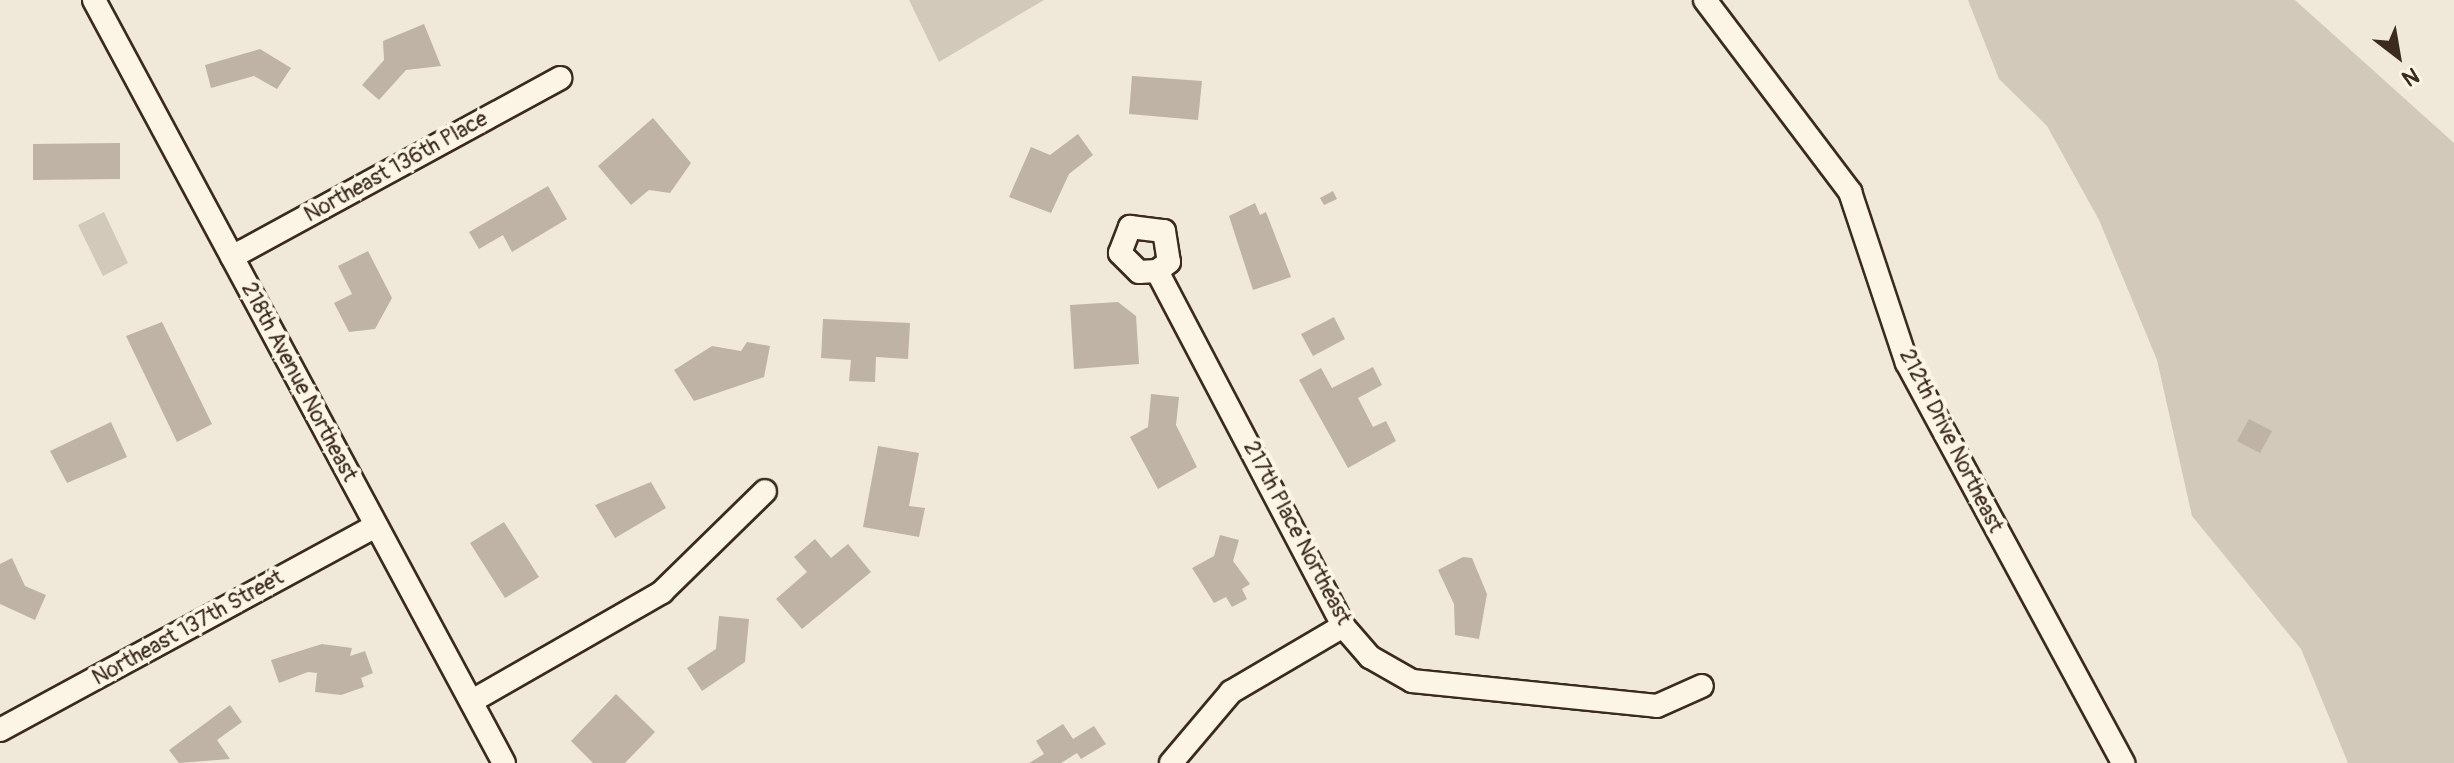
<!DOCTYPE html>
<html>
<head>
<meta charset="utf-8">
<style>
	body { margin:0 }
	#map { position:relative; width:2454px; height:763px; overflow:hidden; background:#f0e9d9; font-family:Pangolin,sans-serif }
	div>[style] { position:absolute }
	.green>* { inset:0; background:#d2c9ba }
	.building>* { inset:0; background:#beb3a4 }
	.roads { filter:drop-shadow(2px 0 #3b2a1e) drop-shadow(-2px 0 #3b2a1e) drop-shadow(0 2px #3b2a1e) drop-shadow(0 -2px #3b2a1e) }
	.minor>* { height:22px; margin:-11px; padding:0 11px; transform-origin:11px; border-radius:11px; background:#fcf5e5 }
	span { translate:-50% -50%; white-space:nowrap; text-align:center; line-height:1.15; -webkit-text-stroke:8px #fcf5e5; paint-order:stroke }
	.street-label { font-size:22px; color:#3b2a1e }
	.north { position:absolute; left:2358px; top:16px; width:80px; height:80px; -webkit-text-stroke:6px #fcf5e5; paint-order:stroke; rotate:149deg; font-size:22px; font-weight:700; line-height:32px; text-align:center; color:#3b2a1e }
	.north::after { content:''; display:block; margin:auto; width:28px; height:36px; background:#3b2a1e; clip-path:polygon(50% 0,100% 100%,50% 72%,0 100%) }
</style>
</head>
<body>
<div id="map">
	<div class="green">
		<div style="clip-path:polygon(909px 0,1044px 0,939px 62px)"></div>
		<div style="clip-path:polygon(1968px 0,2295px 0,2454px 143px,2454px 763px,2348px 763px,2301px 649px,2192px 516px,2157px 360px,2099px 220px,2047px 126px,1999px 79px)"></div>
		<div style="clip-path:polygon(104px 212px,128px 263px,103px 276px,78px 225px)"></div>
	</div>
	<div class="building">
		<div style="clip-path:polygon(424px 24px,441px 66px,406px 70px,379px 100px,362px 85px,384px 60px,383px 41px)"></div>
		<div style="clip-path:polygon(260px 49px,291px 68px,277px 89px,254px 76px,211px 88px,205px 65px)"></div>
		<div style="clip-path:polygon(1132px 76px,1202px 81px,1198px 120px,1129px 114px)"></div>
		<div style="clip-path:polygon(653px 118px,691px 163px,670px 193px,649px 190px,631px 205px,598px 166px)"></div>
		<div style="clip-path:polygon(1078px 134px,1093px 155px,1069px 174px,1051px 213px,1009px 197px,1031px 147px,1050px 155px)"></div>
		<div style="clip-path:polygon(120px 143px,120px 179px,33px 180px,33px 144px)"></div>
		<div style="clip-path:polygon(548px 186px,567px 219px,512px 252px,503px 235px,479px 249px,469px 232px)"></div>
		<div style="clip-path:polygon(1333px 191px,1337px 199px,1324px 205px,1320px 198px)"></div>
		<div style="clip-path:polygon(1255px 203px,1260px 215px,1266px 212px,1291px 277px,1253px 290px,1229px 216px)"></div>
		<div style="clip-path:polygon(368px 251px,392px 298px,375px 329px,349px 332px,334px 303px,352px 294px,338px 266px)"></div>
		<div style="clip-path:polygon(1118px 302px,1136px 316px,1139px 364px,1074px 369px,1070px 305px)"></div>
		<div style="clip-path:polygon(1334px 317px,1345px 339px,1313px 356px,1301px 334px)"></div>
		<div style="clip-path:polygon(823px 319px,910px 323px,908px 359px,876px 357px,875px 382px,849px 381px,851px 360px,821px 358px)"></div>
		<div style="clip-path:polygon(162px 322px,212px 424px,177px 442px,126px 336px)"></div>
		<div style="clip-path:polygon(747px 342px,770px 346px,764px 377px,694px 401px,674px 370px,712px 346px,741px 351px)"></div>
		<div style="clip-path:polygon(1373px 367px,1382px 385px,1358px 398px,1373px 427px,1386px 421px,1396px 441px,1348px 468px,1299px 380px,1321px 368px,1332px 388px)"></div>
		<div style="clip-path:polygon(1151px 394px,1179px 397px,1176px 425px,1197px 467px,1158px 489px,1130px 437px,1148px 427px)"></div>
		<div style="clip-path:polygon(2249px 419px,2272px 431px,2260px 453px,2237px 441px)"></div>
		<div style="clip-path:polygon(111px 422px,127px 457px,67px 483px,50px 451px)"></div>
		<div style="clip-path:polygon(878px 446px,919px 453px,909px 506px,925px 508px,919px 537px,863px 527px)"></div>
		<div style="clip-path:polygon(651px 482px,666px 508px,615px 538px,595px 505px)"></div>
		<div style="clip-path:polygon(504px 522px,539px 577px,505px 598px,470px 543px)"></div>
		<div style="clip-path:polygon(1220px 535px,1239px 540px,1233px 561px,1250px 584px,1242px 589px,1247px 599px,1232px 607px,1226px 597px,1214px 603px,1192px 568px,1214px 556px)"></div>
		<div style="clip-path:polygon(815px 539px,831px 558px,848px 544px,871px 572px,802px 629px,776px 599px,807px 572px,794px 557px)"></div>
		<div style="clip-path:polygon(1463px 557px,1472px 558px,1487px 594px,1479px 639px,1455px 635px,1454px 604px,1438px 570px)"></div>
		<div style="clip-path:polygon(12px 558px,25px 586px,46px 595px,35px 620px,0 604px,0 564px)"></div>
		<div style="clip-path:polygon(719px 616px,749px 619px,745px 662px,702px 691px,687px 668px,716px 649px)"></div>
		<div style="clip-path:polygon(322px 644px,352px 648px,350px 656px,365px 651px,373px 673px,361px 678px,364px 687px,341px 695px,315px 692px,317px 673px,308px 672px,279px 683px,271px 660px)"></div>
		<div style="clip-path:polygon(616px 694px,655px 732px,625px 763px,593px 763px,571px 741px)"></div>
		<div style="clip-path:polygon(230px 705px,242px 722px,217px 740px,230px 759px,179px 763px,169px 750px)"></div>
		<div style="clip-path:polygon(1063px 724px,1073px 739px,1094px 726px,1106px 744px,1081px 759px,1077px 753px,1061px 763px,1029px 763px,1044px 754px,1036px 741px)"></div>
	</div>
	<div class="roads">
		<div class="minor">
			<div style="left:94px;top:0;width:866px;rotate:61.75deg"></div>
			<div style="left:1705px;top:0;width:241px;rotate:52.9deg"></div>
			<div style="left:1850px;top:192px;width:180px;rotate:71.6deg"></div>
			<div style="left:1907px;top:363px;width:455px;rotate:61.6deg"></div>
			<div style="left:232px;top:257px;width:374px;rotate:-28.6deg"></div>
			<div style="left:1157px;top:271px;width:18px;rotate:177deg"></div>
			<div style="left:1139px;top:272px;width:27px;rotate:-135deg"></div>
			<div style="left:1120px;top:253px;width:28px;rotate:-69deg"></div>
			<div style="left:1130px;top:227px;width:34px;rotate:7deg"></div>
			<div style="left:1164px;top:231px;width:31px;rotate:81deg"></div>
			<div style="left:1169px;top:262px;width:15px;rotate:143deg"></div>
			<div style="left:1157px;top:271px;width:401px;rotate:62.3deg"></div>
			<div style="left:1343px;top:626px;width:41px;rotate:48.9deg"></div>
			<div style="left:1370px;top:657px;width:48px;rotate:29.7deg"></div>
			<div style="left:1412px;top:681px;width:246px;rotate:5.8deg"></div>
			<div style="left:1657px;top:706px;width:49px;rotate:-24deg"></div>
			<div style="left:472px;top:701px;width:219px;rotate:-29.8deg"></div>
			<div style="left:662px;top:592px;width:144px;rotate:-44.4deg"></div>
			<div style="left:0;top:730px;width:428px;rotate:-28.5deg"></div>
			<div style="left:1171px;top:763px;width:93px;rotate:-49.8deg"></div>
			<div style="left:1231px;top:692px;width:130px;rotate:-30.5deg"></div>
		</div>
	</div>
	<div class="street-label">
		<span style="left:396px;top:167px;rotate:-29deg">Northeast 136th Place</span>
		<span style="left:299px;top:382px;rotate:62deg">218th Avenue Northeast</span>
		<span style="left:1951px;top:441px;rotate:63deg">212th Drive Northeast</span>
		<span style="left:1297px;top:533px;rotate:62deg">217th Place Northeast</span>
		<span style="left:188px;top:628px;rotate:-29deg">Northeast 137th Street</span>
	</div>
	<div class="north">N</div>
</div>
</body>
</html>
